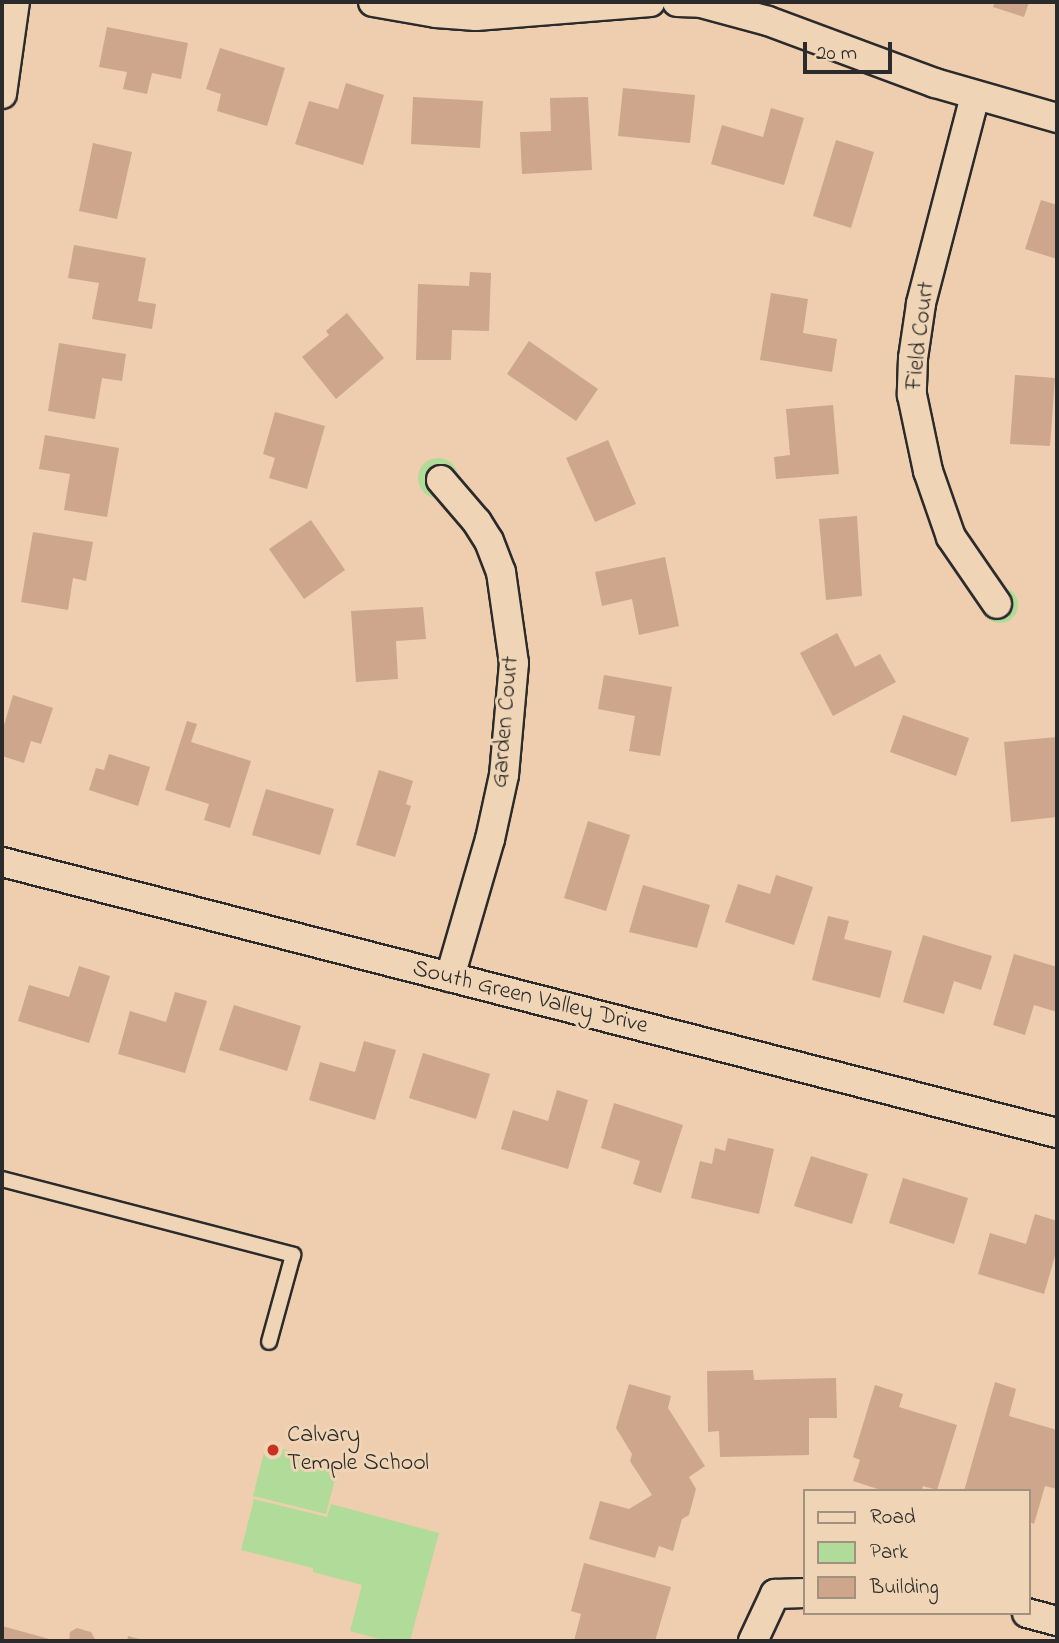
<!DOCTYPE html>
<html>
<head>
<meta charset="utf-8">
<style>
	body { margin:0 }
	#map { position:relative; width:1059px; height:1643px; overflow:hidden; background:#eeceae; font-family:"Indie Flower",sans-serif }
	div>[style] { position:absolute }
	.green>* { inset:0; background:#b0db98 }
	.round { border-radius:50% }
	.building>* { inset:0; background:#cea68b }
	.roads { filter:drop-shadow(2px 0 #2b2b2b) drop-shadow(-2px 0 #2b2b2b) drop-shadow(0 2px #2b2b2b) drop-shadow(0 -2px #2b2b2b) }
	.lane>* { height:14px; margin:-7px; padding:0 7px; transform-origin:7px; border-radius:7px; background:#efd5b6 }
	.street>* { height:28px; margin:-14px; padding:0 14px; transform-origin:14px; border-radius:14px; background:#efd5b6 }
	.dots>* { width:19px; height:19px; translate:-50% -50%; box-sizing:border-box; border:4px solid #efd5b6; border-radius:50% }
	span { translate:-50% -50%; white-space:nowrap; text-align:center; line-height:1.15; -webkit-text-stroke:6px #efd5b6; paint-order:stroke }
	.street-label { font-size:24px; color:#2b2b2b }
	.poi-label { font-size:24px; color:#2b2b2b }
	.left { translate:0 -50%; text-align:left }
	.frame { position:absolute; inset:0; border:4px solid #2b2b2b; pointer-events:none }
	.legend { position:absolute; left:803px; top:1489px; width:228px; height:126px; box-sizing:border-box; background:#efd5b6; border:2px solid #a1917e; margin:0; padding:9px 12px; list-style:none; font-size:21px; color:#2b2b2b }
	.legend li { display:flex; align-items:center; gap:14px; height:35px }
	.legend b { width:35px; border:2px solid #a1917e }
	.scale { position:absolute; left:803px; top:42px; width:89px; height:32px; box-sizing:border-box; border:4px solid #2b2b2b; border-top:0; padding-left:9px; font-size:21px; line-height:24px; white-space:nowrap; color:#2b2b2b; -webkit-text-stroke:5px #efd5b6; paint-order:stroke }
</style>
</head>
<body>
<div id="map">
	<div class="green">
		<div class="round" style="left:418px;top:458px;width:40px;height:40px"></div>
		<div class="round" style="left:982px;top:587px;width:36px;height:36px"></div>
		<div style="clip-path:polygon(266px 1445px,339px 1463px,326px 1514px,253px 1496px)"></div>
		<div style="clip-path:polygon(254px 1499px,327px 1517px,331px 1504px,439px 1533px,410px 1641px,387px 1641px,350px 1631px,362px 1585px,313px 1572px,313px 1568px,241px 1550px)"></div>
	</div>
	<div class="building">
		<div style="clip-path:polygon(995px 2px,1029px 2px,1024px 17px,993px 7px)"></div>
		<div style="clip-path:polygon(107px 27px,188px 43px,181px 79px,152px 73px,147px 94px,123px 89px,127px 72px,99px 67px)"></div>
		<div style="clip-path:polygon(220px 48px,285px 68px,267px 126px,217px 111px,221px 94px,206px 89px)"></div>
		<div style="clip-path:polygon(346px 83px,384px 95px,363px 165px,295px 144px,309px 101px,338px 109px)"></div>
		<div style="clip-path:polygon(623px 88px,695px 95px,690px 143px,618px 136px)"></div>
		<div style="clip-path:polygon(413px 97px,483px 101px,480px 148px,411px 144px)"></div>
		<div style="clip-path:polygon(588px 97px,592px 170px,522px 174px,520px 132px,551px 131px,550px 98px)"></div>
		<div style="clip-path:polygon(771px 108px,804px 118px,784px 185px,711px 164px,722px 125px,763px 137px)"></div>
		<div style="clip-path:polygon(836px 140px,874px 152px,851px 228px,813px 216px)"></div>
		<div style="clip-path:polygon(93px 143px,132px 152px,117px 219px,79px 211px)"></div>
		<div style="clip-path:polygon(1041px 200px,1057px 205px,1057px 259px,1025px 249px)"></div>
		<div style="clip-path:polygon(74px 245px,146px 258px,138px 301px,156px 304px,152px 329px,92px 319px,99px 283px,68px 278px)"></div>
		<div style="clip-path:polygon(470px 272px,491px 273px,489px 331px,452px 330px,451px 360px,416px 360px,418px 284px,469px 286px)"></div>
		<div style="clip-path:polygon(771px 293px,808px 299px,803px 333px,837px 339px,832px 372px,760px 360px)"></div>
		<div style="clip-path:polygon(347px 313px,384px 358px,336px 399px,302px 357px,329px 335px,326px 331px)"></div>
		<div style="clip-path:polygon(529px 341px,598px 389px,576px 421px,507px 374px)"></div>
		<div style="clip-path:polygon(59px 343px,126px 354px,122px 381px,102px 378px,95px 419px,48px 411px)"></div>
		<div style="clip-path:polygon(1015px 375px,1055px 378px,1050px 446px,1010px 444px)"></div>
		<div style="clip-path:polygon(833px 405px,839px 474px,776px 479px,774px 457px,790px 455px,786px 409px)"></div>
		<div style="clip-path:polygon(275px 412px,325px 426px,307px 489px,269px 478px,275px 458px,263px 454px)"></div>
		<div style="clip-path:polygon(45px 435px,119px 448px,107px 517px,64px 510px,70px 474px,39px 469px)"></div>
		<div style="clip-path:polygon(608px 440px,636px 504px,595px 522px,566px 458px)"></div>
		<div style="clip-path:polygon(857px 516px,862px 596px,826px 600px,819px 519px)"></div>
		<div style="clip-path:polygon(311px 520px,345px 570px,304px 599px,269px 549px)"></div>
		<div style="clip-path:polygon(33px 532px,93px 542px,86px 581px,73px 578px,68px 610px,21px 602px)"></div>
		<div style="clip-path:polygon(665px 557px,679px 626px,639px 635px,632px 599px,602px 606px,595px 572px)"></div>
		<div style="clip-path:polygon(423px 607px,426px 639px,396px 641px,398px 679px,356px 682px,351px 611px)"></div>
		<div style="clip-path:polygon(837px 633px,855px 667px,880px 654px,896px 682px,833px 716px,800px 653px)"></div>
		<div style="clip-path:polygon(604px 675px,672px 687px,660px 756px,629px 751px,635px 716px,598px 709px)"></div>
		<div style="clip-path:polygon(13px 695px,53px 708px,41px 744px,31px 741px,24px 763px,2px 756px,2px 732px)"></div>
		<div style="clip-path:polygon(903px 715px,969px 738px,956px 776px,890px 752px)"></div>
		<div style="clip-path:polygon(187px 721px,197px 724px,191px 742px,251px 761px,230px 828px,204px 820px,209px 804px,165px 790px)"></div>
		<div style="clip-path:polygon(1057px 737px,1057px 817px,1011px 822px,1004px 742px)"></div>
		<div style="clip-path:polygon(109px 754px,150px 767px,138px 806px,89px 790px,96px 768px,104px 770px)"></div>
		<div style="clip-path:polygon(379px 770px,413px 781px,406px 804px,411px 806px,395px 857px,356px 845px)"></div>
		<div style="clip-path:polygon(266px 789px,334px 809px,320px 855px,252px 835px)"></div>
		<div style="clip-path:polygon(588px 821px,630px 835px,606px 911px,564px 898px)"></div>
		<div style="clip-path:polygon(776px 875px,813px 887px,794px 945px,725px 922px,738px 884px,770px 894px)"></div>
		<div style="clip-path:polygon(643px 885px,710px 905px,697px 948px,629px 932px)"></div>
		<div style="clip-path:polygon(828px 916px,849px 921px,844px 939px,892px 951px,880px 998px,812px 980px)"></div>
		<div style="clip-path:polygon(923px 935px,992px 956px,981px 990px,954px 981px,944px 1014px,903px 1002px)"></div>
		<div style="clip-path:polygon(1014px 954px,1057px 967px,1057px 1012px,1034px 1005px,1025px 1035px,993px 1025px)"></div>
		<div style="clip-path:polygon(79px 966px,110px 976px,89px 1043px,18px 1021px,29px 985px,69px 997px)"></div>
		<div style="clip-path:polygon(175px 992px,207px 1001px,185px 1073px,118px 1054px,130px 1011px,166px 1022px)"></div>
		<div style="clip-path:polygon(234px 1005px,301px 1026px,287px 1071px,219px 1050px)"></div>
		<div style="clip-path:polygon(364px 1041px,396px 1050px,375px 1120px,309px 1100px,320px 1062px,355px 1072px)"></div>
		<div style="clip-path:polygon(423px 1053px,490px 1074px,476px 1119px,409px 1098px)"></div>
		<div style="clip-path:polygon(557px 1090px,588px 1100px,568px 1169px,501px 1149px,513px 1110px,548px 1121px)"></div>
		<div style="clip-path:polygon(614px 1103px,683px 1125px,661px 1193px,633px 1184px,640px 1161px,601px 1148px)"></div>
		<div style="clip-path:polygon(728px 1138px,774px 1149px,759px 1214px,691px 1198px,700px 1161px,712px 1164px,715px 1148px,725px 1151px)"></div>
		<div style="clip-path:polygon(811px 1156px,868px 1174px,852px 1224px,794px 1206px)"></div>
		<div style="clip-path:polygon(903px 1178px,968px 1198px,954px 1244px,889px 1223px)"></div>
		<div style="clip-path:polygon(1035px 1214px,1057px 1221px,1057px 1249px,1044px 1294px,978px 1274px,990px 1233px,1026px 1244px)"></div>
		<div style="clip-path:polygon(753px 1370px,754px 1380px,836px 1378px,837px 1418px,809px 1418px,809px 1455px,720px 1457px,719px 1431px,708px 1432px,707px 1371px)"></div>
		<div style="clip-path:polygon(995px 1382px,1016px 1389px,1009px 1416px,1057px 1430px,1055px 1446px,1057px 1447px,1057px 1489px,1045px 1486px,1034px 1524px,1029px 1522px,1029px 1491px,964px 1491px)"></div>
		<div style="clip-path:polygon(629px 1384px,671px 1396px,668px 1408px,705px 1466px,689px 1477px,696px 1489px,689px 1515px,682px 1519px,673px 1551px,659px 1546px,655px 1558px,589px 1539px,600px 1501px,629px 1509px,652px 1495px,630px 1461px,632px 1454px,616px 1428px)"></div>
		<div style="clip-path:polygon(875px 1385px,903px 1394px,899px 1407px,957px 1425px,937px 1490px,923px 1486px,922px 1491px,884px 1491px,853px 1481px,860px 1460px,853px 1457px)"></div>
		<div style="clip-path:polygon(584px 1563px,671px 1587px,655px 1641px,574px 1641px,581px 1614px,571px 1611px)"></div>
		<div style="clip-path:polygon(2px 1626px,53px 1640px,53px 1641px,2px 1641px)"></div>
		<div style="clip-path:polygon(77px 1628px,91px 1632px,96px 1641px,69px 1641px,70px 1632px)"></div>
		<div style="clip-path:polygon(128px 1636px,143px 1640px,143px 1641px,127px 1641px)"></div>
	</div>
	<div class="roads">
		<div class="lane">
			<div style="left:2px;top:1179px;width:301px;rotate:14.6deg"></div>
			<div style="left:293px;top:1255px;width:90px;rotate:105.4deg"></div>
		</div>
		<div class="street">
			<div style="left:373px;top:2px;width:64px;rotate:9.9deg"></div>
			<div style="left:436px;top:13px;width:40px;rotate:4.3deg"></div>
			<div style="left:476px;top:16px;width:175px;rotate:-4.6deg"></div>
			<div style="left:677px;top:2px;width:24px;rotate:2deg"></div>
			<div style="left:701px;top:3px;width:69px;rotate:15deg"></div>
			<div style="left:768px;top:21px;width:178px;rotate:20.4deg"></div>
			<div style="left:935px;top:83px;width:127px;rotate:16deg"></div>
			<div style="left:2px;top:94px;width:93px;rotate:-82deg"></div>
			<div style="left:975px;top:96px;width:215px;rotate:104.6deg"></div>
			<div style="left:921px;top:304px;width:55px;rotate:98.4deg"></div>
			<div style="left:913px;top:358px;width:37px;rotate:92deg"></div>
			<div style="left:912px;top:395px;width:78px;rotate:78.1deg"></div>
			<div style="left:928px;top:471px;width:70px;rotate:70.8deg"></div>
			<div style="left:951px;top:537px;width:81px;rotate:55.5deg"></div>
			<div style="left:441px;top:480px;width:55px;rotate:49.4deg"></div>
			<div style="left:477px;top:522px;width:22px;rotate:58deg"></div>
			<div style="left:489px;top:541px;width:33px;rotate:69deg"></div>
			<div style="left:501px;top:572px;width:92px;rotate:81.9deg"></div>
			<div style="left:514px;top:663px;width:112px;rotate:95.1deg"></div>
			<div style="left:504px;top:775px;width:66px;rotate:102.3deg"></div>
			<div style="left:490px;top:839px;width:144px;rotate:106.2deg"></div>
			<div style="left:2px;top:862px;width:1089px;rotate:14.41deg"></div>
			<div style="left:1027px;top:1613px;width:31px;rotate:15deg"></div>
			<div style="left:753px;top:1641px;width:52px;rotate:-64.9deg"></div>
			<div style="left:775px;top:1594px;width:30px;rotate:-2deg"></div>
		</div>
	</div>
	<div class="dots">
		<div style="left:273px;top:1450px;background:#c8321e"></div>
	</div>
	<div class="street-label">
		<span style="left:921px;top:336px;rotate:-83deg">Field Court</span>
		<span style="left:506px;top:722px;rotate:-85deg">Garden Court</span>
		<span style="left:530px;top:998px;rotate:14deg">South Green Valley Drive</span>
	</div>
	<div class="poi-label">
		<span class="left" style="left:287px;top:1450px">Calvary<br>Temple School</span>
	</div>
	<div class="frame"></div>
	<ul class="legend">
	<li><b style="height:9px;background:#efd5b6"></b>Road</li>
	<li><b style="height:19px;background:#b0db98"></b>Park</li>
	<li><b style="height:19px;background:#cea68b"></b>Building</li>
	</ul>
	<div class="scale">20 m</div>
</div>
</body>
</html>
